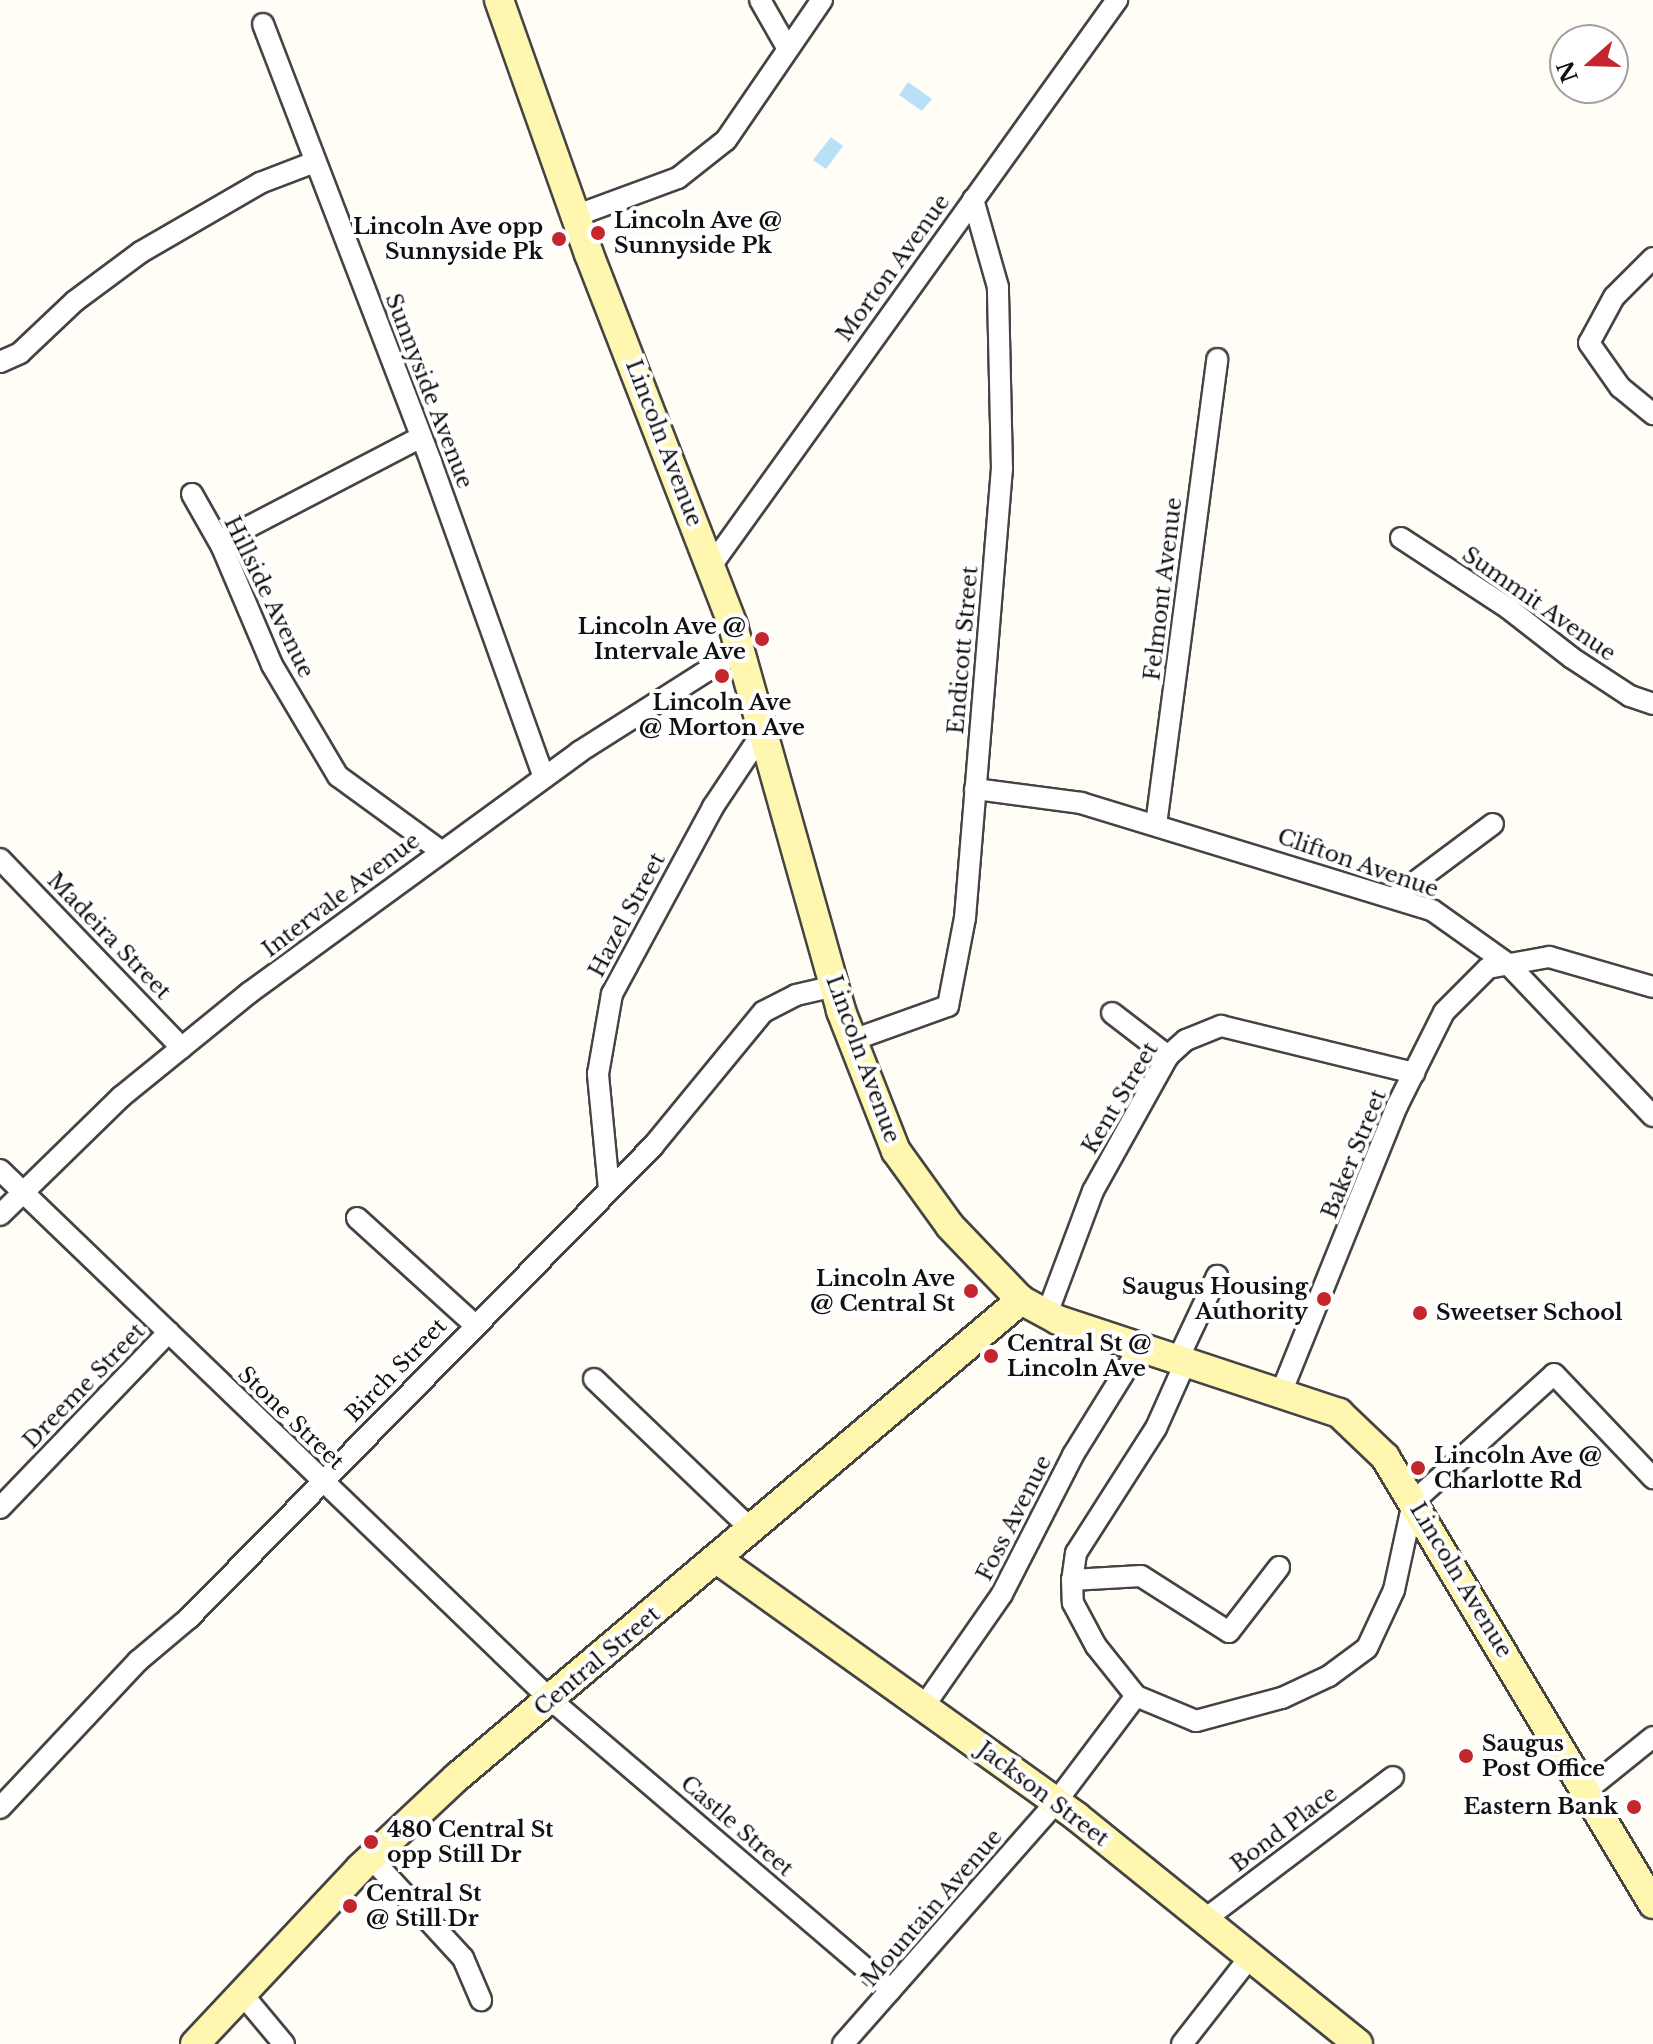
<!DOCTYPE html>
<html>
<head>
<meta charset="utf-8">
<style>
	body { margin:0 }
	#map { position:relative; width:1653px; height:2044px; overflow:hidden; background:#fffdf5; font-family:"Libre Baskerville",serif }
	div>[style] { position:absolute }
	.water>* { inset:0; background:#b9e0f7 }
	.roads { filter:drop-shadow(2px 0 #444) drop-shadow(-2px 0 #444) drop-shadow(0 2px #444) drop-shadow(0 -2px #444) }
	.street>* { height:20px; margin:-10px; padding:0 10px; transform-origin:10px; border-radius:10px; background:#fff }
	.secondary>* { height:28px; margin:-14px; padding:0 14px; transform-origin:14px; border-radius:14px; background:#fff6b0 }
	.dots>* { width:22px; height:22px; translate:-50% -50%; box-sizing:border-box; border:4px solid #fff; border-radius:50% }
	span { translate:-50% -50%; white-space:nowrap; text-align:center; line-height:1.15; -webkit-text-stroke:8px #fff; paint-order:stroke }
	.poi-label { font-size:22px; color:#111; font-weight:700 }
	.left { translate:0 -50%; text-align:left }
	.right { translate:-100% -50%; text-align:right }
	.street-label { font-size:22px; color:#111 }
	.north { position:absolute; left:1549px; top:24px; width:80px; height:80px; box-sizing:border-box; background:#fff; border:2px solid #a0a0a0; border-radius:50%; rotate:250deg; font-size:22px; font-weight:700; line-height:32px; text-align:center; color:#111 }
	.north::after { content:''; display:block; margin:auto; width:28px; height:36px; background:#c4262e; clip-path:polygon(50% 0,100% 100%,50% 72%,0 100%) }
</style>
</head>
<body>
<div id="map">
	<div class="water">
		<div style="clip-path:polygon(908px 82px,932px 99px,922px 111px,899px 95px)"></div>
		<div style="clip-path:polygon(831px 137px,843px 146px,826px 169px,813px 160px)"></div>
	</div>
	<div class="roads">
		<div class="street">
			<div style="left:760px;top:0;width:56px;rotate:60.3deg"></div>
			<div style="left:263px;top:24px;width:469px;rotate:69deg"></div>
			<div style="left:431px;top:462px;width:335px;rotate:70.3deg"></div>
			<div style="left:575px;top:216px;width:110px;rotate:-20.3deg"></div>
			<div style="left:678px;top:178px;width:61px;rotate:-38.4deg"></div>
			<div style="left:726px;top:140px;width:170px;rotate:-55.6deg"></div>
			<div style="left:1653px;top:258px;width:55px;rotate:135deg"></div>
			<div style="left:1614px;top:297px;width:52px;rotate:118.5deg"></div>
			<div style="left:1589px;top:343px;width:54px;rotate:54.8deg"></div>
			<div style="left:1620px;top:387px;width:43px;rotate:39.3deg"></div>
			<div style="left:0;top:362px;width:22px;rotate:-24deg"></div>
			<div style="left:20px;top:353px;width:76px;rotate:-43.4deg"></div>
			<div style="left:75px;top:301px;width:82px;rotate:-36.6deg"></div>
			<div style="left:141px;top:252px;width:138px;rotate:-30.1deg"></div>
			<div style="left:260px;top:183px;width:59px;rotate:-20.9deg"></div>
			<div style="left:192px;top:494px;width:61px;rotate:60.5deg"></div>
			<div style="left:222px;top:547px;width:128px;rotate:67deg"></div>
			<div style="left:272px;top:665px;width:129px;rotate:59.3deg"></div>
			<div style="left:338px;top:776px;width:127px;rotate:36.1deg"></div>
			<div style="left:1401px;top:538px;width:128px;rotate:33.2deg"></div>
			<div style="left:1508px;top:608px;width:81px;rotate:38deg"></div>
			<div style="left:1572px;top:658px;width:69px;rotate:33.2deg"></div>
			<div style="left:1630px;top:696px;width:24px;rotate:19deg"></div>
			<div style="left:222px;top:547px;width:10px;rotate:-61deg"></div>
			<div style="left:227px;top:538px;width:219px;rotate:-27.5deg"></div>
			<div style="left:711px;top:566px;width:697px;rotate:-54.35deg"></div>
			<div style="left:975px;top:789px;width:107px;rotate:7.5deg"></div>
			<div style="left:1081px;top:803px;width:367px;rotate:17deg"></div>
			<div style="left:1432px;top:910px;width:93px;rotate:35.4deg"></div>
			<div style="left:1508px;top:964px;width:210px;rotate:46.4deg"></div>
			<div style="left:1156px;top:825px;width:470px;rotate:-82.5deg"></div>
			<div style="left:0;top:859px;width:262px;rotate:46.1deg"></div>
			<div style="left:1395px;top:897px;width:122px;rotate:-36.7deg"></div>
			<div style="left:1112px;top:1013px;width:71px;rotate:37.5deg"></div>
			<div style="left:853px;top:1040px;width:101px;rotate:-19.7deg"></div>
			<div style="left:948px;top:1006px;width:90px;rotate:-79.1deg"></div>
			<div style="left:965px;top:918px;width:451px;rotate:-85.3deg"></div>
			<div style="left:1002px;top:469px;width:182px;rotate:-91.3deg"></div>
			<div style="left:998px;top:287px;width:91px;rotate:-105.9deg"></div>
			<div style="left:0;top:1170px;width:763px;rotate:43.89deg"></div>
			<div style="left:550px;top:1699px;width:448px;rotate:40.5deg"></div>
			<div style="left:609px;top:1189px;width:116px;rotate:-95.5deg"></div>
			<div style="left:598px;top:1074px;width:81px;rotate:-80.1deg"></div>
			<div style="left:612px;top:994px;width:213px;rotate:-61.6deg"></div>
			<div style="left:713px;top:807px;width:90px;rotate:-56.3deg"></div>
			<div style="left:0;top:1215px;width:169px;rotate:-44.3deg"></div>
			<div style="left:121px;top:1097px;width:165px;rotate:-39.1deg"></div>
			<div style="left:249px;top:993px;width:409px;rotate:-36.1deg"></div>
			<div style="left:579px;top:752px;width:191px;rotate:-32.4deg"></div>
			<div style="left:357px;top:1218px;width:159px;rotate:42.2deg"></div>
			<div style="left:1047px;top:1314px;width:131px;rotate:-69.5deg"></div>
			<div style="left:1093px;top:1191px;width:154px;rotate:-60.9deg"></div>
			<div style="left:1168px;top:1056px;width:24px;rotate:-42deg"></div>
			<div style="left:1186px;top:1040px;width:38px;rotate:-22deg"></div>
			<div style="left:1221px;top:1026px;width:199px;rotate:13.7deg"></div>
			<div style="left:1178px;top:1359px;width:92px;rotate:-64.8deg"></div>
			<div style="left:1186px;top:1361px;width:73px;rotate:114.1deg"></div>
			<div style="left:1156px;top:1428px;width:148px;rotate:122.6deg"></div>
			<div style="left:1076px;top:1553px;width:27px;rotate:98deg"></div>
			<div style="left:1072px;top:1580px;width:23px;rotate:88deg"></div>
			<div style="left:1073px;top:1603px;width:49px;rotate:61.9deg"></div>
			<div style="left:1096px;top:1646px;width:64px;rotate:51.3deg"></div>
			<div style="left:1136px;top:1696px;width:65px;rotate:22.6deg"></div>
			<div style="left:1196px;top:1721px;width:89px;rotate:-15deg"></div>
			<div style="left:1282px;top:1698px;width:52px;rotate:-25.1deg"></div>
			<div style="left:1329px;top:1676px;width:47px;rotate:-36.4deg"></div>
			<div style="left:1367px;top:1648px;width:64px;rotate:-65deg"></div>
			<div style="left:1394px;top:1590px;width:90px;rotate:-77.8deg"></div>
			<div style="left:1413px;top:1502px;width:190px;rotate:-42.2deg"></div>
			<div style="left:1554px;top:1374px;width:144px;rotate:46.4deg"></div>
			<div style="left:594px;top:1379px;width:219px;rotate:43.7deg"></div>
			<div style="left:1281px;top:1393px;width:310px;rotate:-68deg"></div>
			<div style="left:1397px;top:1106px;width:105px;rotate:-63.4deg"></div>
			<div style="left:1444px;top:1012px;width:62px;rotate:-45deg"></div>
			<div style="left:1488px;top:968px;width:62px;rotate:-10.2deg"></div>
			<div style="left:1549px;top:957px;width:108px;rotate:16.1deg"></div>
			<div style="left:0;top:1508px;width:244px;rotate:-46.2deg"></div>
			<div style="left:1072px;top:1580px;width:69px;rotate:-3.3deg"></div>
			<div style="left:1141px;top:1576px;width:104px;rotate:32.5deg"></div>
			<div style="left:1229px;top:1632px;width:82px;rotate:-52.4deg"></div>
			<div style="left:924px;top:1706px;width:136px;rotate:-55.1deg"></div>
			<div style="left:1002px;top:1594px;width:156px;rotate:-62.9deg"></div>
			<div style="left:1073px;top:1455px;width:127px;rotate:-58.2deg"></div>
			<div style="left:1586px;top:1791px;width:86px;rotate:-38.9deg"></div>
			<div style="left:0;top:1808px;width:202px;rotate:-46.8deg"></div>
			<div style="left:138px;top:1661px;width:67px;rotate:-40.1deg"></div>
			<div style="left:189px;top:1618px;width:662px;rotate:-45.49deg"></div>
			<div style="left:653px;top:1146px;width:173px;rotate:-50.6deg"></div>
			<div style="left:763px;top:1012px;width:37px;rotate:-27deg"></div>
			<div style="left:796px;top:995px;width:39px;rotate:-13deg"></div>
			<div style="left:371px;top:1858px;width:136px;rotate:47.4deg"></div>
			<div style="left:463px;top:1958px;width:46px;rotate:66.8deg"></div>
			<div style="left:1204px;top:1920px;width:237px;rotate:-37.1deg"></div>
			<div style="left:243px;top:1995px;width:64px;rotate:50.1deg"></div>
			<div style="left:843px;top:2044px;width:322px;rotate:-48.6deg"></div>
			<div style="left:1056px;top:1802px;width:133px;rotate:-53deg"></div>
			<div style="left:1182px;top:2044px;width:110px;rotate:-52deg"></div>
		</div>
		<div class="secondary">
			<div style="left:499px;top:0;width:269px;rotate:70.5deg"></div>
			<div style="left:589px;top:254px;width:399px;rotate:68.8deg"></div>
			<div style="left:733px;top:626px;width:400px;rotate:74.3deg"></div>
			<div style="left:841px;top:1011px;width:150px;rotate:68.6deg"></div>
			<div style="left:896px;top:1151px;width:92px;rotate:54.2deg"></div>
			<div style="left:950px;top:1226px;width:103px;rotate:46.2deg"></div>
			<div style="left:1021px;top:1300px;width:42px;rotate:28.4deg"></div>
			<div style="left:1058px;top:1320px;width:296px;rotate:18.3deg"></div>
			<div style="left:1339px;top:1413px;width:64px;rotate:43.7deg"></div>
			<div style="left:1385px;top:1457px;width:521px;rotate:59.06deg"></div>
			<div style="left:717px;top:1559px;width:443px;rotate:35.6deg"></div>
			<div style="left:1077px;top:1817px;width:361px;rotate:38.9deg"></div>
			<div style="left:195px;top:2044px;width:241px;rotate:-46.8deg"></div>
			<div style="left:360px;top:1868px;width:133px;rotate:-43.2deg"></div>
			<div style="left:457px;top:1777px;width:739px;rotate:-40.22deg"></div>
		</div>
	</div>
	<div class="dots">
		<div style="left:598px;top:233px;background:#c4262e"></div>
		<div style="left:559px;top:239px;background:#c4262e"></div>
		<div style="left:762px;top:639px;background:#c4262e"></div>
		<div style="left:722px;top:676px;background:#c4262e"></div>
		<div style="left:971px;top:1291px;background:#c4262e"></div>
		<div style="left:1324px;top:1299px;background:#c4262e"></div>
		<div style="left:1420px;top:1313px;background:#c4262e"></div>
		<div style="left:991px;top:1356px;background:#c4262e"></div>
		<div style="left:1418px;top:1468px;background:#c4262e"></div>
		<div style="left:1466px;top:1756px;background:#c4262e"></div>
		<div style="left:1634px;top:1807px;background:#c4262e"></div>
		<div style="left:371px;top:1842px;background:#c4262e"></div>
		<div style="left:350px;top:1906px;background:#c4262e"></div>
	</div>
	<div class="poi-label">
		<span class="left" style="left:614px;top:233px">Lincoln Ave @<br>Sunnyside Pk</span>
		<span class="right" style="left:543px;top:239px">Lincoln Ave opp<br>Sunnyside Pk</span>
		<span class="right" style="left:746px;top:639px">Lincoln Ave @<br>Intervale Ave</span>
		<span style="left:722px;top:715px">Lincoln Ave<br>@ Morton Ave</span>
		<span class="right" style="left:955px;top:1291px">Lincoln Ave<br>@ Central St</span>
		<span class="right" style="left:1308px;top:1299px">Saugus Housing<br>Authority</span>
		<span class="left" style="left:1436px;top:1313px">Sweetser School</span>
		<span class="left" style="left:1007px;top:1356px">Central St @<br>Lincoln Ave</span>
		<span class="left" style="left:1434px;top:1468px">Lincoln Ave @<br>Charlotte Rd</span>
		<span class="left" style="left:1482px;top:1756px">Saugus<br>Post Office</span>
		<span class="right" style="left:1618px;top:1807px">Eastern Bank</span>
		<span class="left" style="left:387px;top:1842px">480 Central St<br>opp Still Dr</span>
		<span class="left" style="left:366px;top:1906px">Central St<br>@ Still Dr</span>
	</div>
	<div class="street-label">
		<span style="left:893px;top:268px;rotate:-54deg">Morton Avenue</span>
		<span style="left:429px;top:391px;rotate:69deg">Sunnyside Avenue</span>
		<span style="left:664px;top:443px;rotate:69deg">Lincoln Avenue</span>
		<span style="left:1163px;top:589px;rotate:-83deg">Felmont Avenue</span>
		<span style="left:269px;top:597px;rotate:64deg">Hillside Avenue</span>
		<span style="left:1539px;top:604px;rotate:35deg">Summit Avenue</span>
		<span style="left:963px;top:650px;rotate:-85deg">Endicott Street</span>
		<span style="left:1358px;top:863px;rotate:19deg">Clifton Avenue</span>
		<span style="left:341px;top:895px;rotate:-37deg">Intervale Avenue</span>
		<span style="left:627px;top:915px;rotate:-62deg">Hazel Street</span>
		<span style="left:109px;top:936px;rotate:46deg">Madeira Street</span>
		<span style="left:863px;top:1059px;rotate:70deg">Lincoln Avenue</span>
		<span style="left:1120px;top:1098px;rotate:-59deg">Kent Street</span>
		<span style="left:1354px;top:1154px;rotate:-68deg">Baker Street</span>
		<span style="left:396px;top:1370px;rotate:-46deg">Birch Street</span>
		<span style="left:84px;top:1386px;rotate:-46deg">Dreeme Street</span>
		<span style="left:291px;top:1418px;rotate:44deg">Stone Street</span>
		<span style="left:1014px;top:1518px;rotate:-63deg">Foss Avenue</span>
		<span style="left:1461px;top:1580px;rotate:59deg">Lincoln Avenue</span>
		<span style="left:597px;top:1661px;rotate:-40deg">Central Street</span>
		<span style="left:1043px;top:1794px;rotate:37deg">Jackson Street</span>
		<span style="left:737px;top:1826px;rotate:41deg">Castle Street</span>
		<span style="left:1284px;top:1829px;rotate:-37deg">Bond Place</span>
		<span style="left:932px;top:1908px;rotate:-49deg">Mountain Avenue</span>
	</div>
	<div class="north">N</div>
</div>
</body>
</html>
